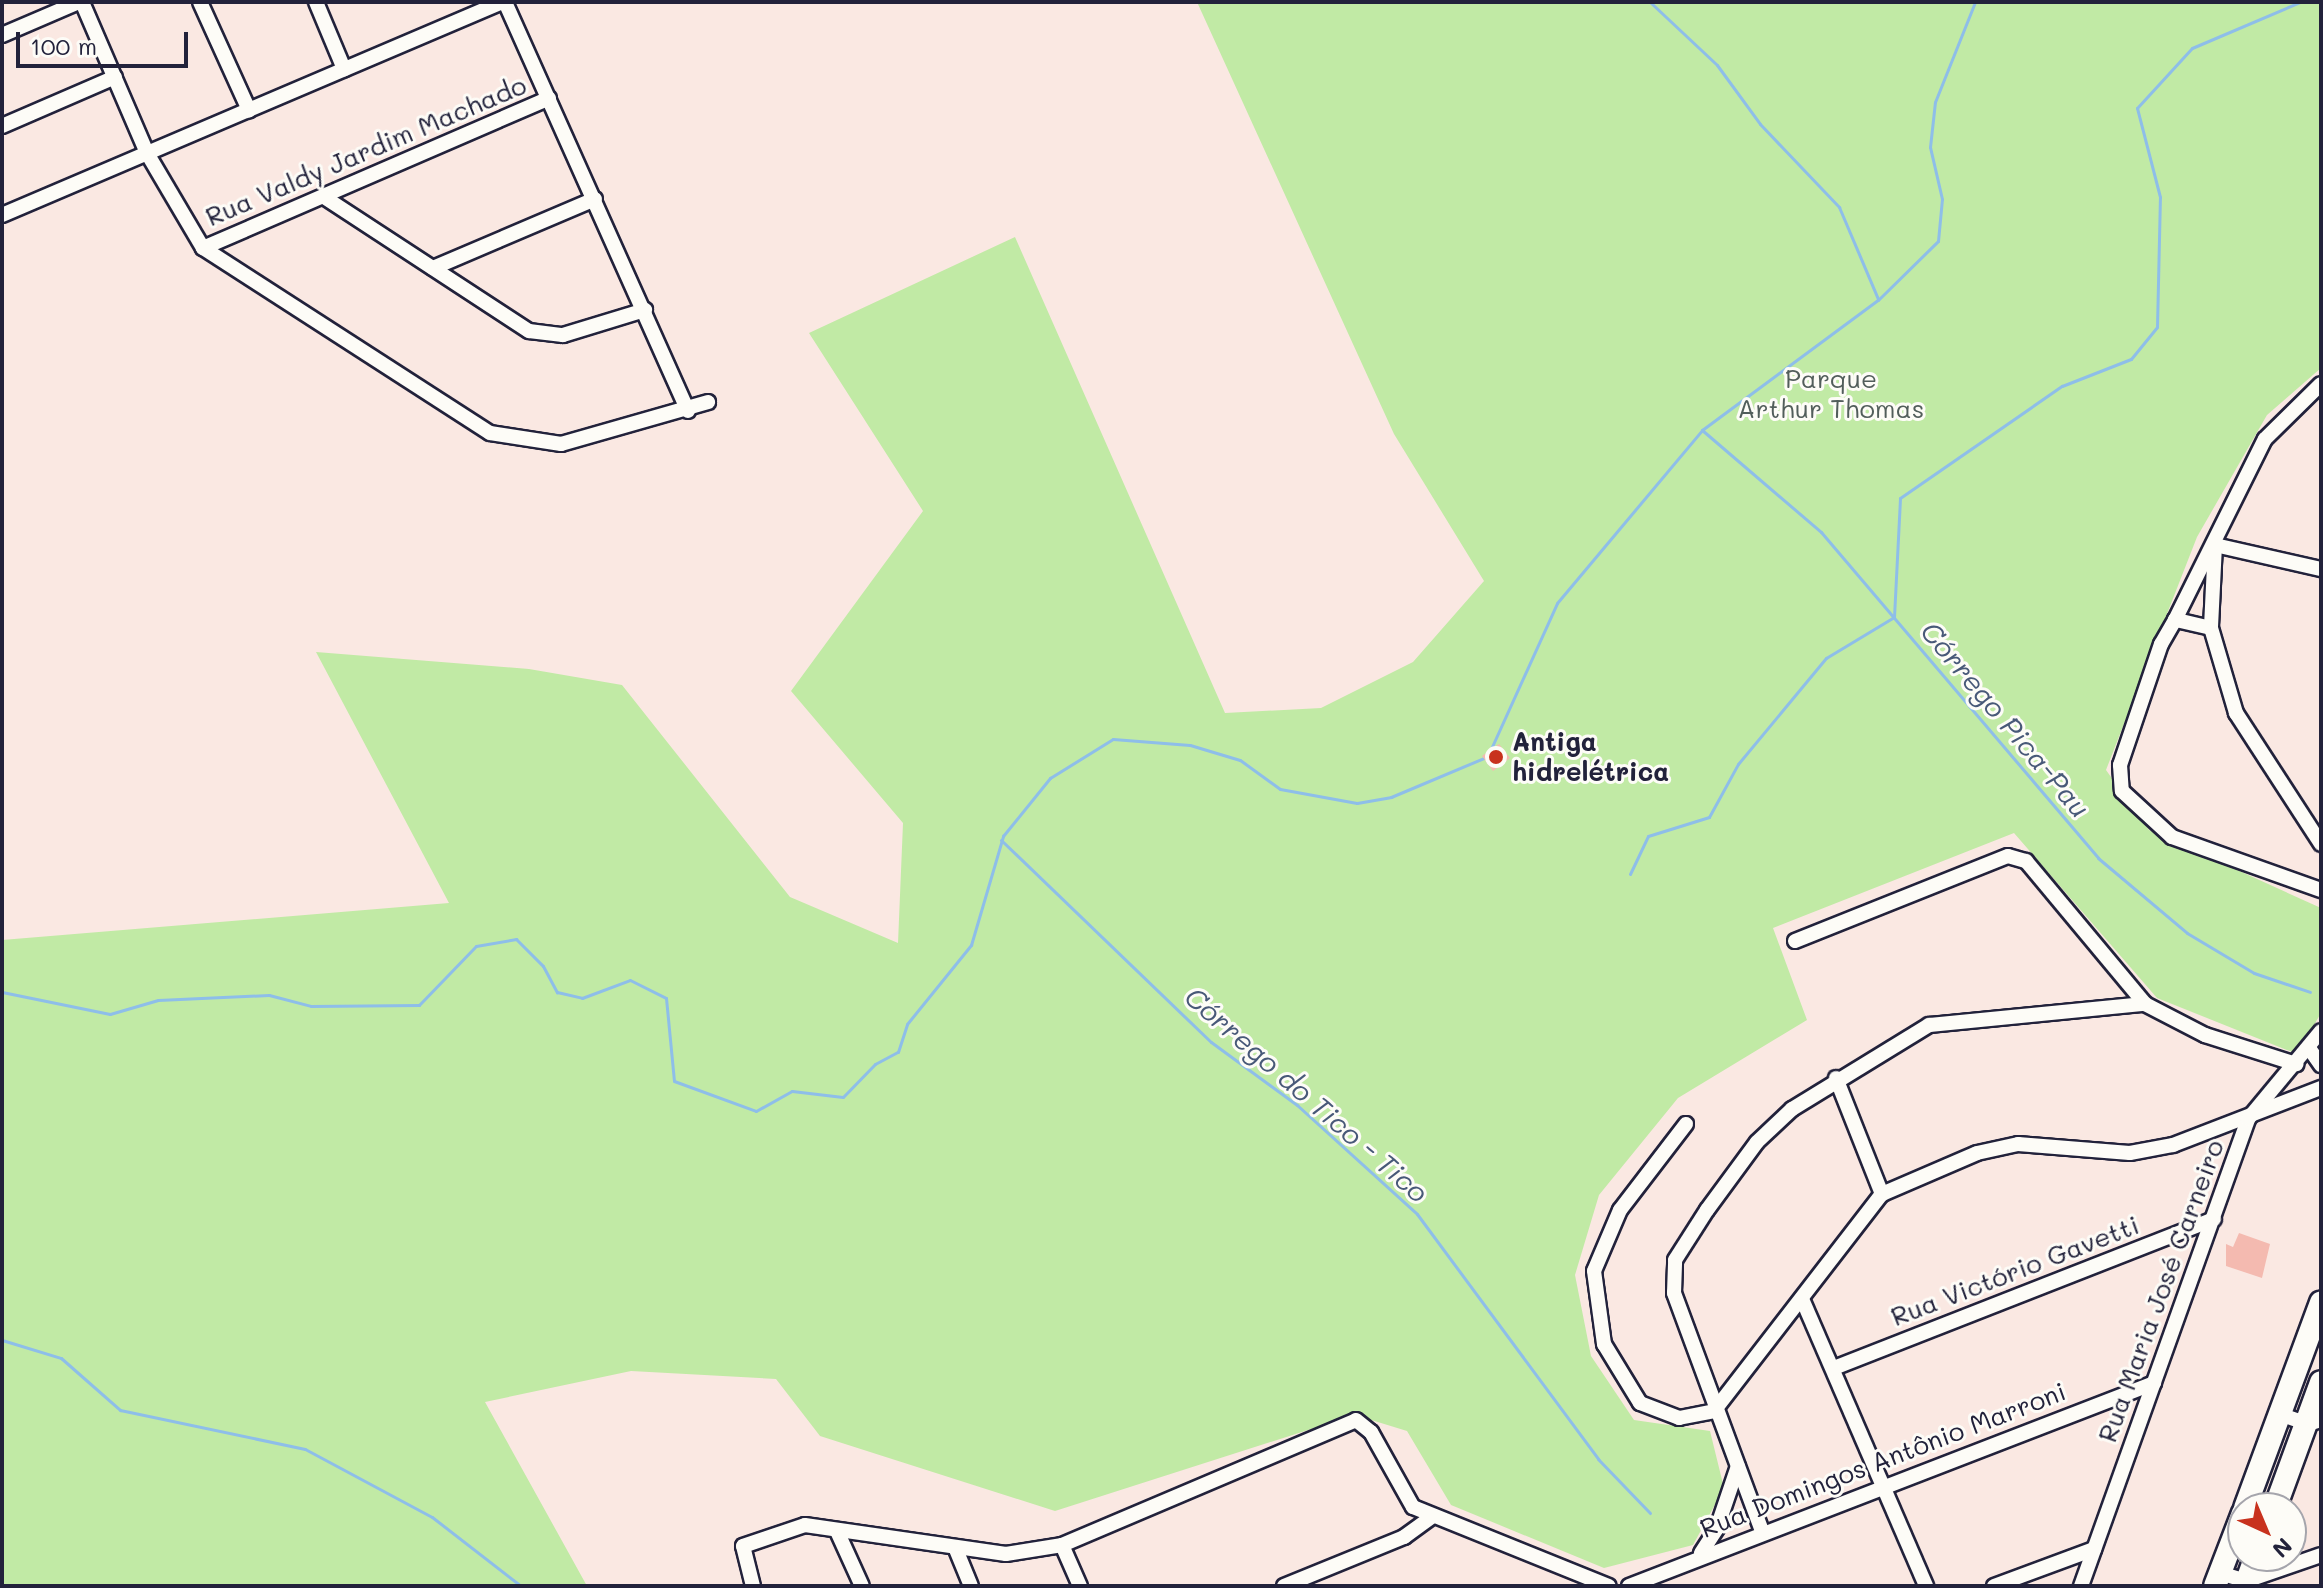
<!DOCTYPE html>
<html>
<head>
<meta charset="utf-8">
<style>
	body { margin:0 }
	#map { position:relative; width:2323px; height:1588px; overflow:hidden; background:#fae8e2; font-family:Mali,sans-serif }
	div>[style] { position:absolute }
	.green>* { inset:0; background:#c1eaa5 }
	.stream>* { height:3px; margin:-1.5px; padding:0 1.5px; transform-origin:1.5px; border-radius:1.5px; background:#8ebee9 }
	.building>* { inset:0; background:#f4bab0 }
	.roads { filter:drop-shadow(2px 0 #22223b) drop-shadow(-2px 0 #22223b) drop-shadow(0 2px #22223b) drop-shadow(0 -2px #22223b) }
	.minor>* { height:14px; margin:-7px; padding:0 7px; transform-origin:7px; border-radius:7px; background:#fdfcf7 }
	.primary>* { height:22px; margin:-11px; padding:0 11px; transform-origin:11px; border-radius:11px; background:#fdfcf7 }
	.dots>* { width:22px; height:22px; translate:-50% -50%; box-sizing:border-box; border:4px solid #fdfcf7; border-radius:50% }
	span { translate:-50% -50%; white-space:nowrap; text-align:center; line-height:1.15; -webkit-text-stroke:6px #fdfcf7; paint-order:stroke }
	.street-label { font-size:26px; color:#22223b }
	.park-label { font-size:26px; color:#525e5b }
	.poi-label { font-size:26px; color:#22223b; font-weight:700 }
	.left { translate:0 -50%; text-align:left }
	.water-label { font-size:28px; color:#485978; font-style:italic }
	.frame { position:absolute; inset:0; border:4px solid #22223b; pointer-events:none }
	.north { position:absolute; left:2227px; top:1492px; width:80px; height:80px; box-sizing:border-box; background:#fdfcf7; border:2px solid #a5a5ac; border-radius:50%; rotate:136deg; font-size:22px; font-weight:700; line-height:32px; text-align:center; color:#22223b }
	.north::after { content:''; display:block; margin:auto; width:28px; height:36px; background:#c8321e; clip-path:polygon(50% 0,100% 100%,50% 72%,0 100%) }
	.scale { position:absolute; left:16px; top:32px; width:172px; height:36px; box-sizing:border-box; border:4px solid #22223b; border-top:0; padding-left:10px; font-size:24px; line-height:28px; white-space:nowrap; color:#22223b; -webkit-text-stroke:6px #fdfcf7; paint-order:stroke }
</style>
</head>
<body>
<div id="map">
	<div class="green">
		<div style="clip-path:polygon(1197px 2px,2321px 2px,2321px 368px,2267px 415px,2197px 537px,2106px 770px,2149px 830px,2321px 908px,2321px 1013px,2297px 1054px,2157px 998px,2014px 833px,1773px 928px,1807px 1020px,1678px 1098px,1599px 1195px,1575px 1275px,1591px 1356px,1634px 1420px,1710px 1431px,1724px 1488px,1693px 1545px,1604px 1568px,1451px 1505px,1407px 1431px,1355px 1415px,1055px 1511px,820px 1436px,776px 1379px,631px 1371px,485px 1402px,587px 1586px,2px 1586px,2px 940px,449px 903px,316px 652px,529px 669px,622px 685px,790px 897px,898px 943px,903px 823px,791px 691px,923px 511px,809px 333px,1015px 237px,1225px 713px,1321px 708px,1413px 662px,1484px 581px,1394px 434px)"></div>
	</div>
	<div class="stream">
		<div style="left:1650px;top:2px;width:92px;rotate:43.2deg"></div>
		<div style="left:1717px;top:65px;width:73px;rotate:53.9deg"></div>
		<div style="left:1760px;top:124px;width:115px;rotate:46.4deg"></div>
		<div style="left:1839px;top:207px;width:100px;rotate:67deg"></div>
		<div style="left:1702px;top:430px;width:157px;rotate:40.6deg"></div>
		<div style="left:1821px;top:532px;width:428px;rotate:49.6deg"></div>
		<div style="left:2098px;top:858px;width:116px;rotate:40.1deg"></div>
		<div style="left:2187px;top:933px;width:78px;rotate:30.8deg"></div>
		<div style="left:2254px;top:973px;width:59px;rotate:18.7deg"></div>
		<div style="left:1490px;top:751px;width:162px;rotate:-65.6deg"></div>
		<div style="left:1557px;top:603px;width:226px;rotate:-50deg"></div>
		<div style="left:1702px;top:430px;width:219px;rotate:-36.5deg"></div>
		<div style="left:1878px;top:300px;width:84px;rotate:-44.5deg"></div>
		<div style="left:1938px;top:241px;width:42px;rotate:-84.6deg"></div>
		<div style="left:1942px;top:199px;width:53px;rotate:-103deg"></div>
		<div style="left:1930px;top:147px;width:45px;rotate:-83.7deg"></div>
		<div style="left:1935px;top:102px;width:108px;rotate:-68.2deg"></div>
		<div style="left:1001px;top:840px;width:291px;rotate:43.9deg"></div>
		<div style="left:1211px;top:1042px;width:107px;rotate:36.2deg"></div>
		<div style="left:1297px;top:1105px;width:162px;rotate:42.2deg"></div>
		<div style="left:1417px;top:1214px;width:305px;rotate:53.5deg"></div>
		<div style="left:1598px;top:1459px;width:75px;rotate:46.1deg"></div>
		<div style="left:1630px;top:874px;width:42px;rotate:-64.7deg"></div>
		<div style="left:1648px;top:836px;width:64px;rotate:-17.3deg"></div>
		<div style="left:1709px;top:817px;width:60px;rotate:-61.3deg"></div>
		<div style="left:1738px;top:764px;width:138px;rotate:-50.3deg"></div>
		<div style="left:1826px;top:658px;width:79px;rotate:-31.1deg"></div>
		<div style="left:1894px;top:617px;width:119px;rotate:-87.1deg"></div>
		<div style="left:1900px;top:498px;width:197px;rotate:-34.7deg"></div>
		<div style="left:2062px;top:386px;width:74px;rotate:-21.4deg"></div>
		<div style="left:2131px;top:359px;width:41px;rotate:-50.9deg"></div>
		<div style="left:2157px;top:327px;width:130px;rotate:-88.7deg"></div>
		<div style="left:2160px;top:197px;width:92px;rotate:-104.5deg"></div>
		<div style="left:2137px;top:108px;width:81px;rotate:-47.5deg"></div>
		<div style="left:2192px;top:48px;width:117px;rotate:-23.1deg"></div>
		<div style="left:2px;top:992px;width:110px;rotate:11.5deg"></div>
		<div style="left:110px;top:1014px;width:50px;rotate:-16.3deg"></div>
		<div style="left:158px;top:1000px;width:111px;rotate:-2.6deg"></div>
		<div style="left:269px;top:995px;width:43px;rotate:14.7deg"></div>
		<div style="left:311px;top:1006px;width:108px;rotate:-0.5deg"></div>
		<div style="left:419px;top:1005px;width:82px;rotate:-46deg"></div>
		<div style="left:476px;top:946px;width:41px;rotate:-9.9deg"></div>
		<div style="left:516px;top:939px;width:38px;rotate:45deg"></div>
		<div style="left:543px;top:966px;width:30px;rotate:62deg"></div>
		<div style="left:557px;top:992px;width:26px;rotate:13deg"></div>
		<div style="left:582px;top:998px;width:51px;rotate:-20.6deg"></div>
		<div style="left:630px;top:980px;width:40px;rotate:26.6deg"></div>
		<div style="left:666px;top:998px;width:83px;rotate:84.5deg"></div>
		<div style="left:674px;top:1081px;width:87px;rotate:20.1deg"></div>
		<div style="left:756px;top:1111px;width:41px;rotate:-29.1deg"></div>
		<div style="left:792px;top:1091px;width:51px;rotate:6.7deg"></div>
		<div style="left:843px;top:1097px;width:46px;rotate:-45.9deg"></div>
		<div style="left:875px;top:1064px;width:26px;rotate:-28deg"></div>
		<div style="left:898px;top:1052px;width:29px;rotate:-72deg"></div>
		<div style="left:907px;top:1024px;width:102px;rotate:-51deg"></div>
		<div style="left:971px;top:945px;width:114px;rotate:-73.6deg"></div>
		<div style="left:1003px;top:836px;width:75px;rotate:-51deg"></div>
		<div style="left:1050px;top:778px;width:74px;rotate:-31.8deg"></div>
		<div style="left:1113px;top:739px;width:77px;rotate:4.5deg"></div>
		<div style="left:1190px;top:745px;width:52px;rotate:16.7deg"></div>
		<div style="left:1240px;top:760px;width:49px;rotate:35.9deg"></div>
		<div style="left:1280px;top:789px;width:78px;rotate:10.3deg"></div>
		<div style="left:1357px;top:803px;width:35px;rotate:-10deg"></div>
		<div style="left:1391px;top:797px;width:103px;rotate:-22.8deg"></div>
		<div style="left:2px;top:1340px;width:62px;rotate:17deg"></div>
		<div style="left:61px;top:1358px;width:79px;rotate:41.4deg"></div>
		<div style="left:120px;top:1410px;width:189px;rotate:11.9deg"></div>
		<div style="left:305px;top:1449px;width:144px;rotate:28.2deg"></div>
		<div style="left:432px;top:1517px;width:113px;rotate:37.8deg"></div>
	</div>
	<div class="building">
		<div style="clip-path:polygon(1499px 744px,1510px 758px,1493px 771px,1482px 756px)"></div>
		<div style="clip-path:polygon(2239px 1233px,2270px 1244px,2262px 1278px,2226px 1266px,2226px 1244px,2233px 1247px)"></div>
	</div>
	<div class="roads">
		<div class="minor">
			<div style="left:82px;top:2px;width:164px;rotate:66.7deg"></div>
			<div style="left:147px;top:153px;width:110px;rotate:59.5deg"></div>
			<div style="left:203px;top:248px;width:341px;rotate:32.8deg"></div>
			<div style="left:490px;top:433px;width:72px;rotate:8.8deg"></div>
			<div style="left:561px;top:444px;width:153px;rotate:-15.9deg"></div>
			<div style="left:200px;top:2px;width:119px;rotate:65.6deg"></div>
			<div style="left:316px;top:2px;width:73px;rotate:67.3deg"></div>
			<div style="left:505px;top:2px;width:448px;rotate:65.9deg"></div>
			<div style="left:2px;top:35px;width:84px;rotate:-23.2deg"></div>
			<div style="left:2px;top:126px;width:123px;rotate:-23.4deg"></div>
			<div style="left:324px;top:197px;width:245px;rotate:33.2deg"></div>
			<div style="left:529px;top:331px;width:34px;rotate:7deg"></div>
			<div style="left:563px;top:335px;width:86px;rotate:-17deg"></div>
			<div style="left:2px;top:215px;width:543px;rotate:-23.07deg"></div>
			<div style="left:203px;top:248px;width:377px;rotate:-23.4deg"></div>
			<div style="left:433px;top:268px;width:176px;rotate:-23.1deg"></div>
			<div style="left:2215px;top:545px;width:83px;rotate:92.8deg"></div>
			<div style="left:2211px;top:628px;width:89px;rotate:73.6deg"></div>
			<div style="left:2236px;top:713px;width:156px;rotate:57deg"></div>
			<div style="left:2215px;top:545px;width:109px;rotate:12.8deg"></div>
			<div style="left:2175px;top:620px;width:202px;rotate:-63.6deg"></div>
			<div style="left:2265px;top:439px;width:78px;rotate:-44.5deg"></div>
			<div style="left:2211px;top:628px;width:37px;rotate:-167deg"></div>
			<div style="left:2175px;top:620px;width:28px;rotate:120deg"></div>
			<div style="left:2161px;top:644px;width:128px;rotate:108.7deg"></div>
			<div style="left:2120px;top:765px;width:26px;rotate:86deg"></div>
			<div style="left:2122px;top:791px;width:68px;rotate:42.6deg"></div>
			<div style="left:2172px;top:837px;width:158px;rotate:19.6deg"></div>
			<div style="left:1795px;top:941px;width:229px;rotate:-21.8deg"></div>
			<div style="left:2008px;top:856px;width:19px;rotate:16deg"></div>
			<div style="left:2026px;top:861px;width:186px;rotate:50.2deg"></div>
			<div style="left:2145px;top:1004px;width:68px;rotate:27.3deg"></div>
			<div style="left:2205px;top:1035px;width:96px;rotate:17.7deg"></div>
			<div style="left:2309px;top:1048px;width:21px;rotate:55deg"></div>
			<div style="left:1836px;top:1078px;width:125px;rotate:68.4deg"></div>
			<div style="left:1686px;top:1124px;width:108px;rotate:127.5deg"></div>
			<div style="left:1620px;top:1210px;width:66px;rotate:113.1deg"></div>
			<div style="left:1594px;top:1271px;width:74px;rotate:82.2deg"></div>
			<div style="left:1604px;top:1344px;width:69px;rotate:58.6deg"></div>
			<div style="left:1640px;top:1403px;width:42px;rotate:21deg"></div>
			<div style="left:1679px;top:1418px;width:36px;rotate:-11deg"></div>
			<div style="left:1802px;top:1299px;width:313px;rotate:66.6deg"></div>
			<div style="left:1834px;top:1368px;width:408px;rotate:-21.4deg"></div>
			<div style="left:1714px;top:1411px;width:274px;rotate:-52.3deg"></div>
			<div style="left:1882px;top:1194px;width:103px;rotate:-23.3deg"></div>
			<div style="left:1977px;top:1153px;width:42px;rotate:-12.4deg"></div>
			<div style="left:2018px;top:1144px;width:112px;rotate:4.6deg"></div>
			<div style="left:2130px;top:1153px;width:44px;rotate:-10.5deg"></div>
			<div style="left:2173px;top:1145px;width:159px;rotate:-21.1deg"></div>
			<div style="left:2282px;top:1415px;width:28px;rotate:19deg"></div>
			<div style="left:2308px;top:1424px;width:14px;rotate:-17deg"></div>
			<div style="left:837px;top:1531px;width:60px;rotate:65.6deg"></div>
			<div style="left:1762px;top:1531px;width:254px;rotate:-110.3deg"></div>
			<div style="left:1674px;top:1293px;width:33px;rotate:-88deg"></div>
			<div style="left:1675px;top:1260px;width:59px;rotate:-57.4deg"></div>
			<div style="left:1707px;top:1210px;width:84px;rotate:-53.7deg"></div>
			<div style="left:1757px;top:1142px;width:48px;rotate:-43.3deg"></div>
			<div style="left:1792px;top:1109px;width:161px;rotate:-31.5deg"></div>
			<div style="left:1929px;top:1025px;width:217px;rotate:-5.6deg"></div>
			<div style="left:1062px;top:1545px;width:45px;rotate:66.3deg"></div>
			<div style="left:955px;top:1547px;width:42px;rotate:67.7deg"></div>
			<div style="left:1701px;top:1553px;width:30px;rotate:-57deg"></div>
			<div style="left:1717px;top:1528px;width:65px;rotate:-71.3deg"></div>
			<div style="left:2220px;top:1573px;width:27px;rotate:17deg"></div>
			<div style="left:2246px;top:1581px;width:79px;rotate:-19.1deg"></div>
			<div style="left:753px;top:1586px;width:41px;rotate:-104deg"></div>
			<div style="left:743px;top:1546px;width:65px;rotate:-18.7deg"></div>
			<div style="left:805px;top:1525px;width:203px;rotate:8.2deg"></div>
			<div style="left:1006px;top:1554px;width:57px;rotate:-9.1deg"></div>
			<div style="left:1062px;top:1545px;width:319px;rotate:-23deg"></div>
			<div style="left:1356px;top:1420px;width:19px;rotate:39deg"></div>
			<div style="left:1371px;top:1432px;width:86px;rotate:60.8deg"></div>
			<div style="left:1413px;top:1507px;width:211px;rotate:22deg"></div>
			<div style="left:1284px;top:1586px;width:130px;rotate:-22.2deg"></div>
			<div style="left:1404px;top:1537px;width:36px;rotate:-36deg"></div>
			<div style="left:1629px;top:1586px;width:563px;rotate:-21.14deg"></div>
			<div style="left:1994px;top:1586px;width:107px;rotate:-20.3deg"></div>
			<div style="left:2081px;top:1586px;width:496px;rotate:-70.3deg"></div>
			<div style="left:2248px;top:1119px;width:114px;rotate:-50.3deg"></div>
		</div>
		<div class="primary">
			<div style="left:2245px;top:1508px;width:219px;rotate:-69.7deg"></div>
			<div style="left:2275px;top:1508px;width:134px;rotate:-69.9deg"></div>
			<div style="left:2215px;top:1586px;width:78px;rotate:-69deg"></div>
			<div style="left:2245px;top:1586px;width:32px;rotate:-70deg"></div>
		</div>
	</div>
	<div class="dots">
		<div style="left:1496px;top:757px;background:#c8321e"></div>
	</div>
	<div class="street-label">
		<span style="left:366px;top:151px;rotate:-23deg">Rua Valdy Jardim Machado</span>
		<span style="left:2015px;top:1271px;rotate:-21deg">Rua Victório Gavetti</span>
		<span style="left:2161px;top:1291px;rotate:-70deg">Rua Maria José Carneiro</span>
		<span style="left:1883px;top:1460px;rotate:-21deg">Rua Domingos Antônio Marroni</span>
	</div>
	<div class="park-label">
		<span style="left:1831px;top:394px">Parque<br>Arthur Thomas</span>
	</div>
	<div class="poi-label">
		<span class="left" style="left:1512px;top:757px">Antiga<br>hidrelétrica</span>
	</div>
	<div class="water-label">
		<span style="left:2006px;top:719px;rotate:50deg">Córrego Pica-Pau</span>
		<span style="left:1307px;top:1094px;rotate:41deg">Córrego do Tico - Tico</span>
	</div>
	<div class="frame"></div>
	<div class="north">N</div>
	<div class="scale">100 m</div>
</div>
</body>
</html>
